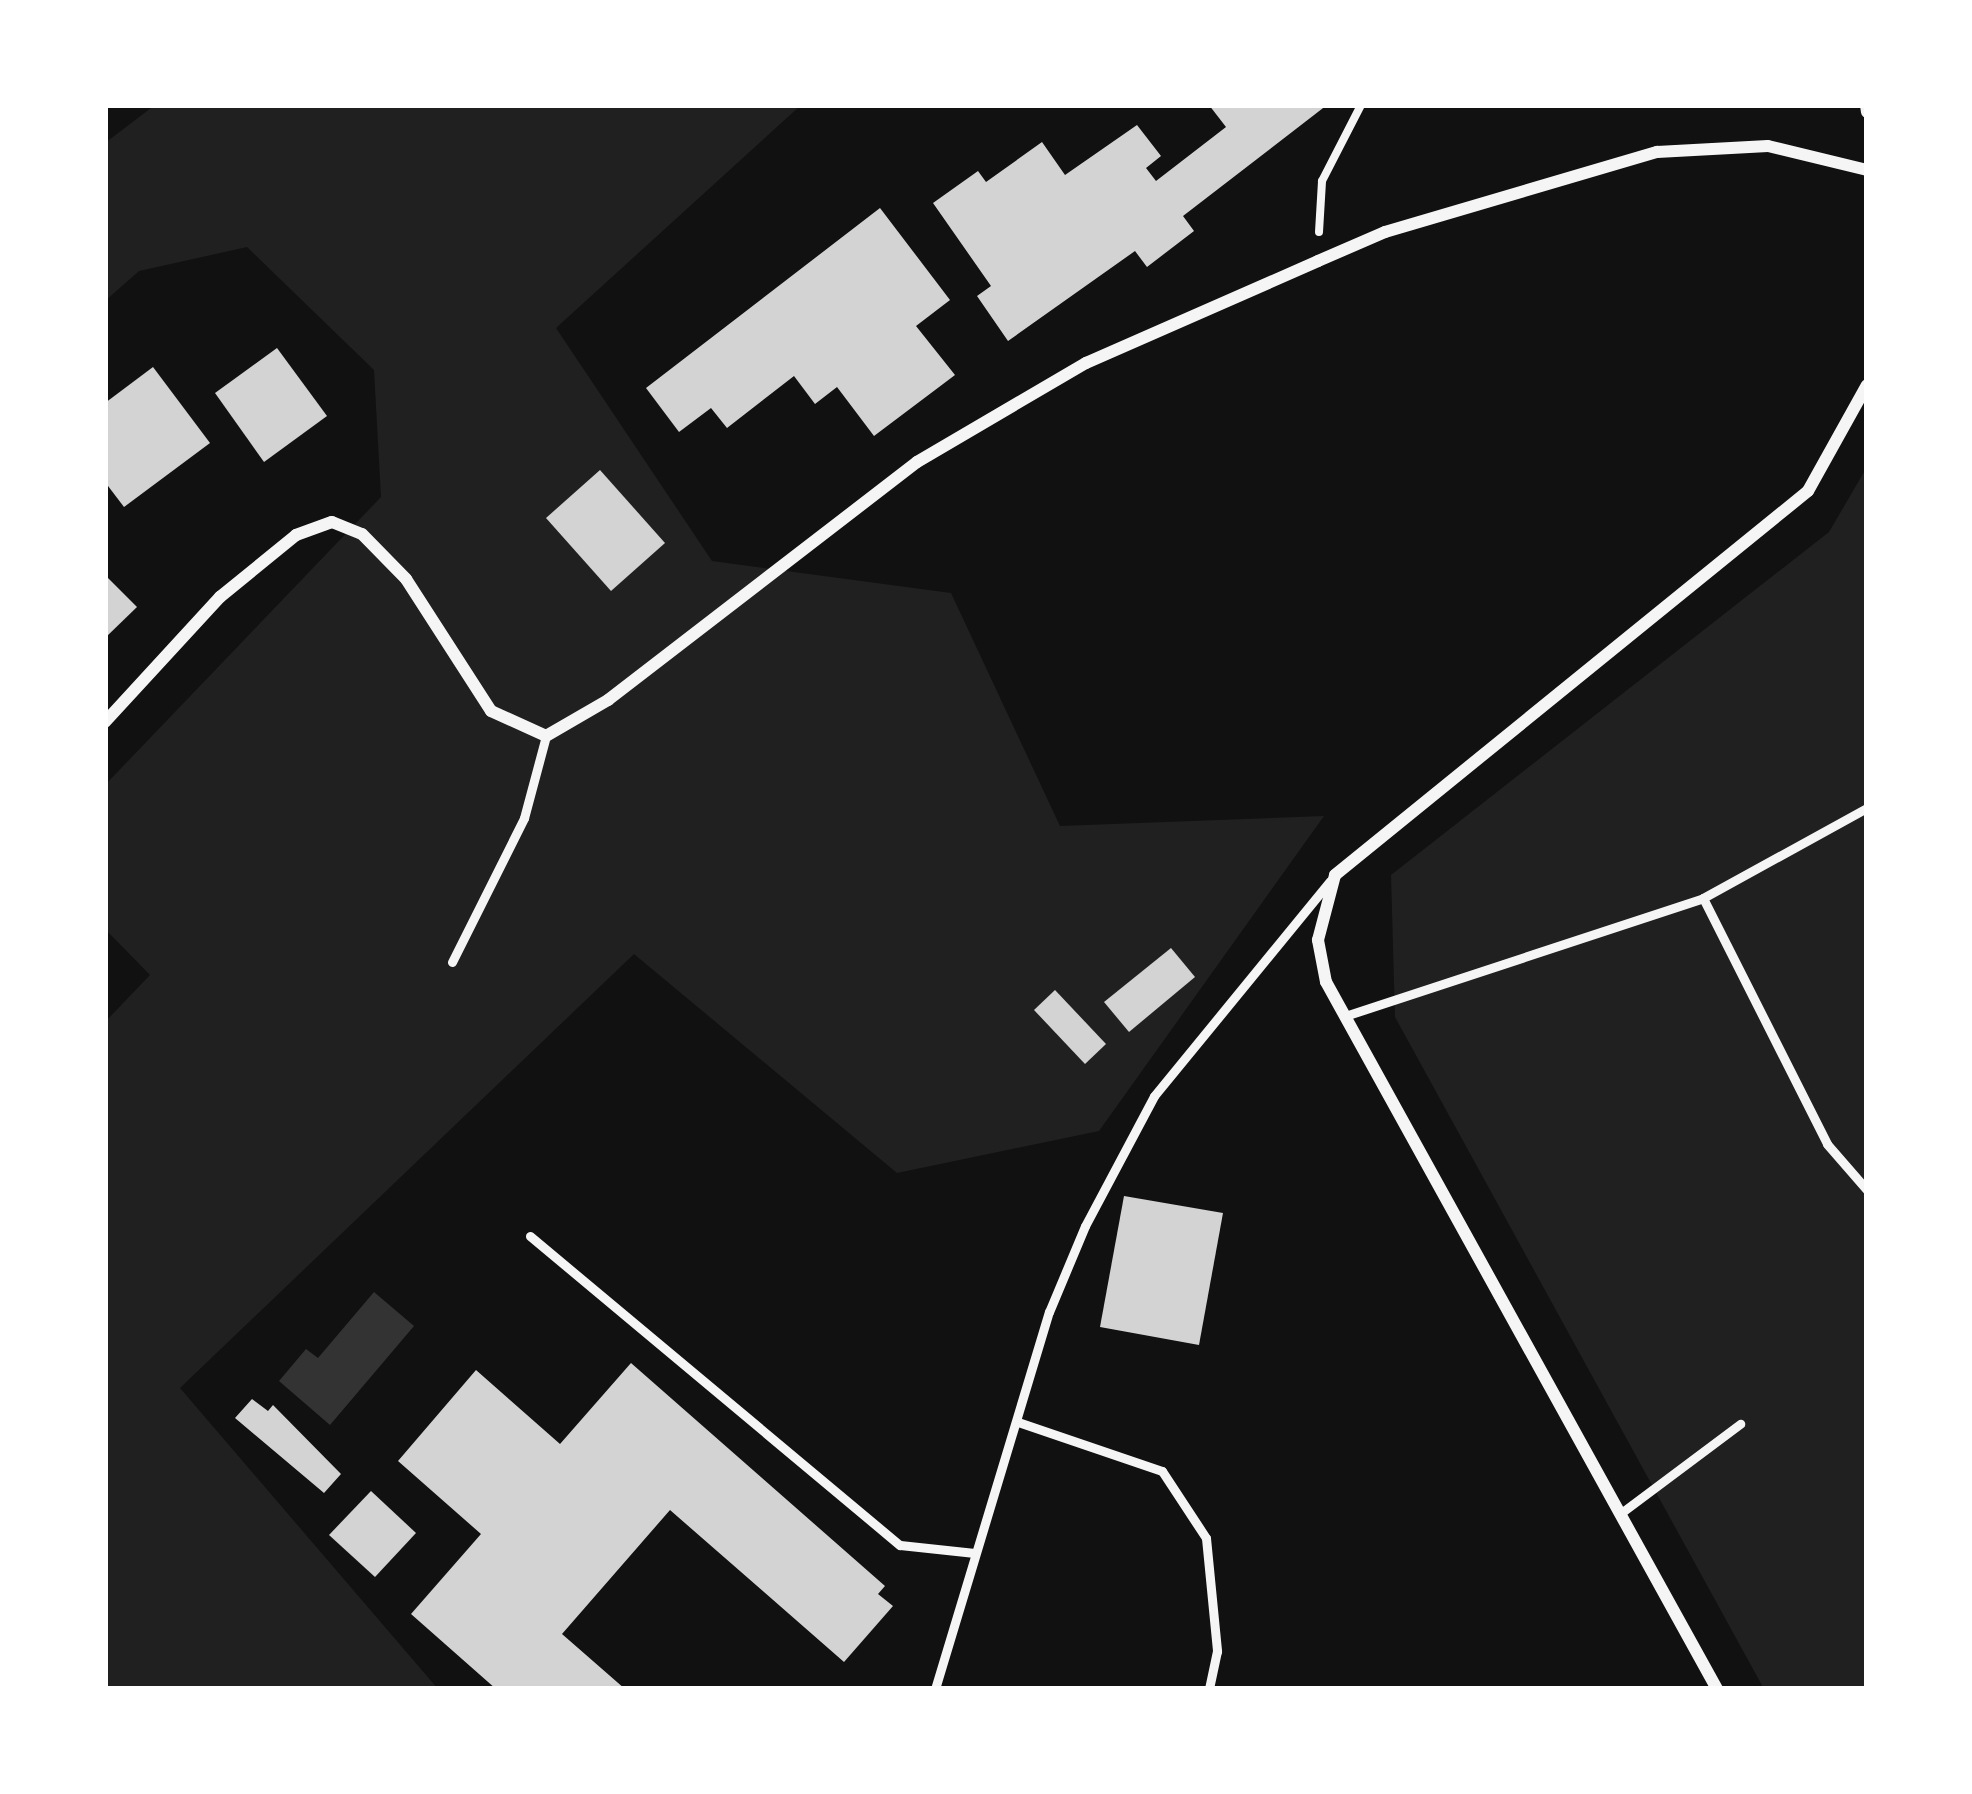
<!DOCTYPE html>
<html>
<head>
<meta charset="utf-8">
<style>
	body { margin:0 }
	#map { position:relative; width:1972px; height:1794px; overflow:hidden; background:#111; font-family:"Roboto Condensed",sans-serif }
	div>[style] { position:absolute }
	.green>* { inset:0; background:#202020 }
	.water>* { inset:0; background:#333 }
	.building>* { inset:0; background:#d3d3d3 }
	.path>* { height:8px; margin:-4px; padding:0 4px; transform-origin:4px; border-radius:4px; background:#f5f5f5 }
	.service>* { height:9px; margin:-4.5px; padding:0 4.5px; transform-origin:4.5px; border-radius:4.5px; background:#f5f5f5 }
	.minor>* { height:12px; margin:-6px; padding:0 6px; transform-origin:6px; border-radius:6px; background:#f5f5f5 }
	span { translate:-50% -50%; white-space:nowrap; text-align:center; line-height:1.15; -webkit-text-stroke:9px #fff; paint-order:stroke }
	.frame { position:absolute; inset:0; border:108px solid #fff; pointer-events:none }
</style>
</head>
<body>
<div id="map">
	<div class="green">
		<div style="clip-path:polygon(155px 105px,801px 105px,556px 328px,712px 561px,951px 593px,1060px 826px,1324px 816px,1099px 1131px,897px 1173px,634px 954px,180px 1388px,438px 1689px,105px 1689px,105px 1022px,150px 975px,105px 929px,105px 785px,381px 497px,374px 370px,247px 247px,139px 271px,105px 301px,105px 143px)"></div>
		<div style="clip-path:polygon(1867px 467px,1867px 1689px,1764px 1689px,1395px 1017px,1391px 875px,1829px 532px)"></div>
	</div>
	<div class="water">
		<div style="clip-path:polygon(374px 1292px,414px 1326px,330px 1425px,279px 1381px,306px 1349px,318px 1358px)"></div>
	</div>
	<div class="building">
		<div style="clip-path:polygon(1209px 105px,1327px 105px,1183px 216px,1194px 231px,1147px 267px,1135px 251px,1008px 341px,977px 296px,991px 286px,933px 203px,978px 171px,986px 182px,1042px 142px,1065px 175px,1137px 125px,1161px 156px,1146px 168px,1156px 181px,1226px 127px)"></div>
		<div style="clip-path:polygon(880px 208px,950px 300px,916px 326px,955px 375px,874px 436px,837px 387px,815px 404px,794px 376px,727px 428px,711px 408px,679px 432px,646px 388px)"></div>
		<div style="clip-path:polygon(277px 348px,327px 416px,264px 462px,215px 393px)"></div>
		<div style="clip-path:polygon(153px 367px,210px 443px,124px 507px,105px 482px,105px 403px)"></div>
		<div style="clip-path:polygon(600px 470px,665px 543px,611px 591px,546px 518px)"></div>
		<div style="clip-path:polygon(105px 575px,137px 607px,105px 638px)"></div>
		<div style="clip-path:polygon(1171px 948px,1195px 977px,1129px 1032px,1104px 1002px)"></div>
		<div style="clip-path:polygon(1055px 990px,1106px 1044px,1085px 1064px,1034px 1010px)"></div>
		<div style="clip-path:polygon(1124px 1196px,1223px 1213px,1199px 1345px,1100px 1327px)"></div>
		<div style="clip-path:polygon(631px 1363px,885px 1586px,878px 1594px,893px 1606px,844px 1662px,670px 1510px,562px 1634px,625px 1689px,496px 1689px,411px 1614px,481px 1534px,398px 1461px,476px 1370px,560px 1444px)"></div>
		<div style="clip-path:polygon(252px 1399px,268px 1411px,273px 1405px,341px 1474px,324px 1493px,235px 1418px)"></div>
		<div style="clip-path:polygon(371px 1491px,416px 1533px,375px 1577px,329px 1535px)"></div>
	</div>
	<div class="path">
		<div style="left:1319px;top:232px;width:51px;rotate:-86.6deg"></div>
		<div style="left:1322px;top:181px;width:85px;rotate:-62.8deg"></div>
	</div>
	<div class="service">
		<div style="left:1703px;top:898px;width:275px;rotate:63.2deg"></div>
		<div style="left:1827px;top:1144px;width:61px;rotate:49deg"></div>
		<div style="left:452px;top:962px;width:161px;rotate:-63.4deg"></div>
		<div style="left:524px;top:818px;width:85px;rotate:-75deg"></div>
		<div style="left:1345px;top:1016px;width:377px;rotate:-18.2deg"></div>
		<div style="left:1703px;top:898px;width:187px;rotate:-28.8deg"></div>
		<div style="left:530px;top:1236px;width:482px;rotate:39.9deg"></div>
		<div style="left:900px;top:1545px;width:75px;rotate:6.1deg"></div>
		<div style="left:1018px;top:1422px;width:152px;rotate:18.8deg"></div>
		<div style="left:1162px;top:1471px;width:80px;rotate:56.7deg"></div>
		<div style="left:1206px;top:1538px;width:114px;rotate:84.4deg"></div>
		<div style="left:1217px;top:1651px;width:39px;rotate:102deg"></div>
		<div style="left:1621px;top:1513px;width:149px;rotate:-36.8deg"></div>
		<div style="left:935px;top:1689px;width:394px;rotate:-73.2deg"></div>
		<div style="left:1049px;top:1312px;width:93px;rotate:-67.3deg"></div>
		<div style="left:1085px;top:1226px;width:147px;rotate:-62deg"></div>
		<div style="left:1154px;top:1096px;width:278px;rotate:-50.7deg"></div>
	</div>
	<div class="minor">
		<div style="left:1866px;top:105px;width:7px;rotate:82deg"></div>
		<div style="left:105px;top:722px;width:170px;rotate:-47.4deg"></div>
		<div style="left:220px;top:597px;width:98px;rotate:-39.2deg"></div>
		<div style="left:296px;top:535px;width:38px;rotate:-20deg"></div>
		<div style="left:332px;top:522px;width:32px;rotate:22deg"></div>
		<div style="left:362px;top:534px;width:63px;rotate:45.6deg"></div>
		<div style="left:406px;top:579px;width:157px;rotate:57.2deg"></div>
		<div style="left:491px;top:711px;width:60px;rotate:24.4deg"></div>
		<div style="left:546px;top:736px;width:72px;rotate:-30.1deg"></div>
		<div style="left:608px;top:700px;width:390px;rotate:-37.6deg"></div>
		<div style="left:917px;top:462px;width:196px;rotate:-30.4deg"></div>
		<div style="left:1086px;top:363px;width:253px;rotate:-23.7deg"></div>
		<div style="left:1318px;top:261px;width:73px;rotate:-23.4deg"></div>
		<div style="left:1385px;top:232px;width:284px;rotate:-16.4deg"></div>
		<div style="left:1657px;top:152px;width:111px;rotate:-3.1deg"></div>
		<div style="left:1768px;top:146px;width:102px;rotate:13.6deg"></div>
		<div style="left:1717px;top:1689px;width:808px;rotate:-118.94deg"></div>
		<div style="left:1326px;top:982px;width:43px;rotate:-100.8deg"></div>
		<div style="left:1318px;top:940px;width:67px;rotate:-75.3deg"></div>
		<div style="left:1335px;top:875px;width:609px;rotate:-39.07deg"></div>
		<div style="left:1808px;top:491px;width:121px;rotate:-60.9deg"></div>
	</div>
	<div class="frame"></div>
</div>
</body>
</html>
